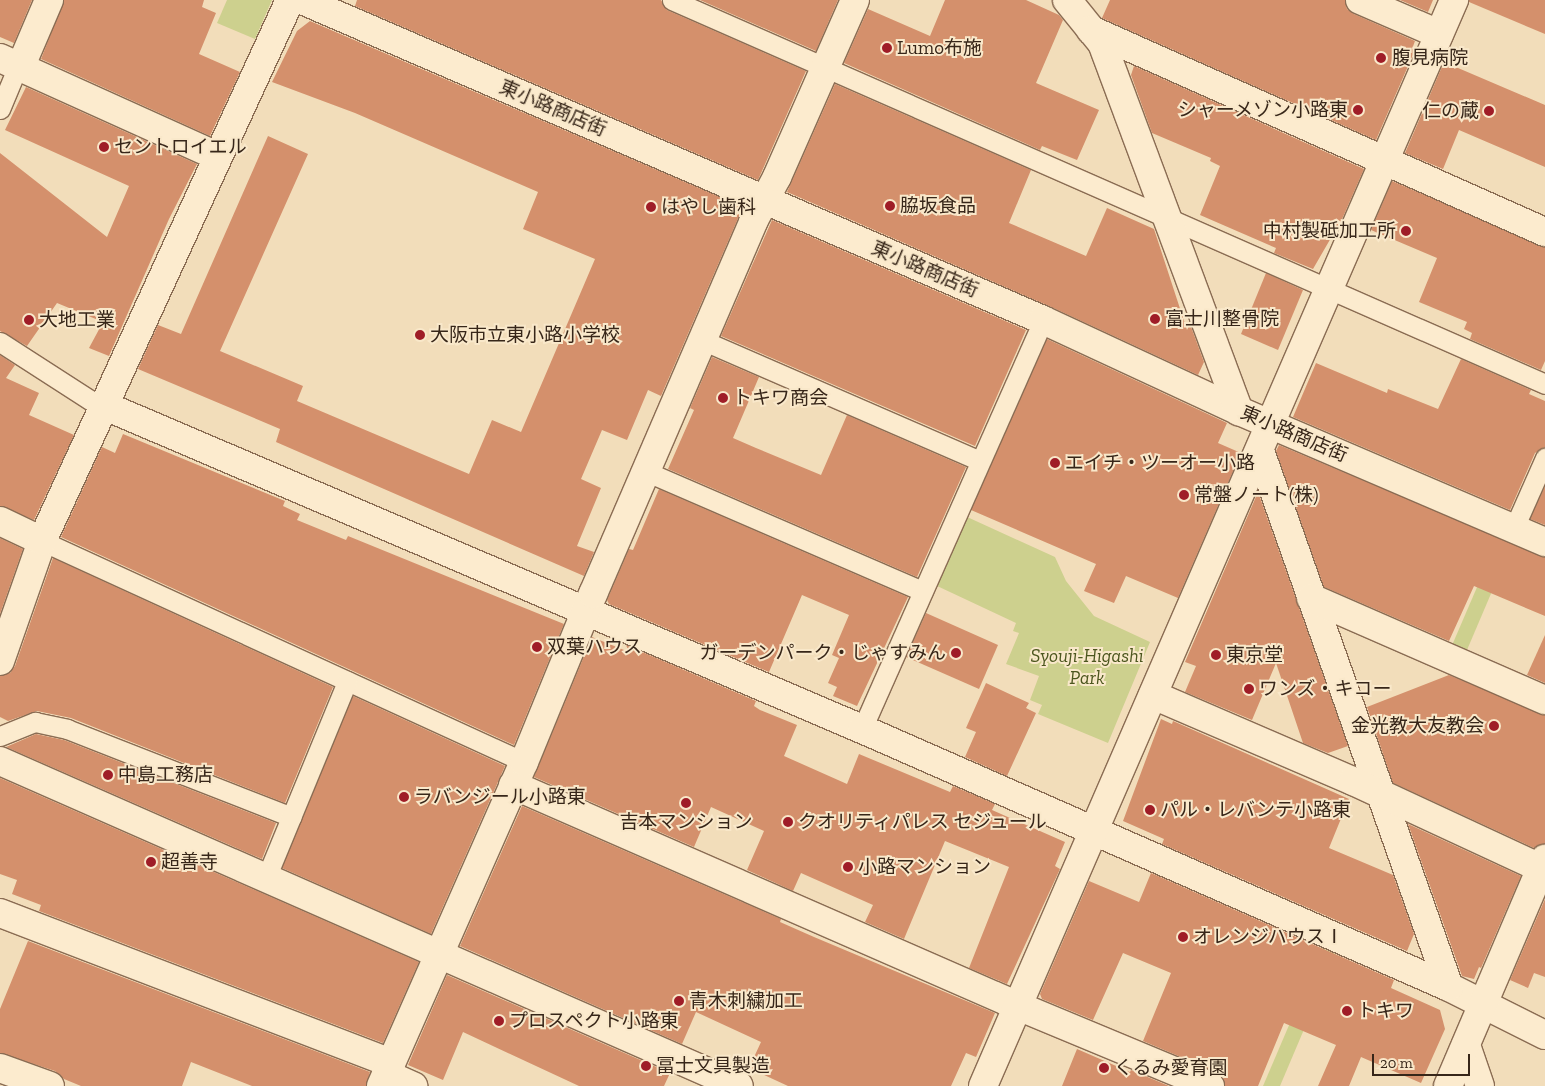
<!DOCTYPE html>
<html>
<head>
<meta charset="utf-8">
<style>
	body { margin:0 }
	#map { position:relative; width:1545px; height:1086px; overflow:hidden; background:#f2ddba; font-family:"Zilla Slab","Noto Sans JP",serif }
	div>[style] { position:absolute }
	.green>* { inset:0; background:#cdd08e }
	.building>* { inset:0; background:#d4906c }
	.roads { filter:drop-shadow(1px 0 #8a6c53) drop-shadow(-1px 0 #8a6c53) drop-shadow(0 1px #8a6c53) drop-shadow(0 -1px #8a6c53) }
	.lane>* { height:19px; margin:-9.5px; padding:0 9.5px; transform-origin:9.5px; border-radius:9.5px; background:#fcebce }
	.street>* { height:28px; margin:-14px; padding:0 14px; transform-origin:14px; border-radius:14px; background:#fcebce }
	.dots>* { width:14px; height:14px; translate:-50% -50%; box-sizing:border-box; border:2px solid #f9e8ca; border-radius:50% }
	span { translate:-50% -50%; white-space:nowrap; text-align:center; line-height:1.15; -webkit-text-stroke:4px #f9e8ca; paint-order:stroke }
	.poi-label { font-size:19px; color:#372619 }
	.left { translate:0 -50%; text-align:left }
	.right { translate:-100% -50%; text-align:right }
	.street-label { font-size:19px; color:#372619 }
	.park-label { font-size:19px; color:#4c561e; font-style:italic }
	.scale { position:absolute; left:1372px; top:1054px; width:98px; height:22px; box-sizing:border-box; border:2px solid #372619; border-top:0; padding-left:6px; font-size:15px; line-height:18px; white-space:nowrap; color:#372619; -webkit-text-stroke:4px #f9e8ca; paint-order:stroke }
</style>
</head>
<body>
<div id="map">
	<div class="green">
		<div style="clip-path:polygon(227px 0,272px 0,255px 39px,217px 23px)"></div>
		<div style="clip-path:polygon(965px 516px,1055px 557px,1066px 581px,1094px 616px,1150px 642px,1108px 743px,1038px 714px,1042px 705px,1030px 700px,1039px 676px,1006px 664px,1019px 633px,1013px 631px,1016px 623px,935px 585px)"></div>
		<div style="clip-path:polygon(1499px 536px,1513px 542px,1464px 657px,1450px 650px)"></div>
		<div style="clip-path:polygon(1322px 948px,1336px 954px,1280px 1086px,1263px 1086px)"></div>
	</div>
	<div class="building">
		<div style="clip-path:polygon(0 0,32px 0,14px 43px,0 37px)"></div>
		<div style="clip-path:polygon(64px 0,204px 0,202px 7px,216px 13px,199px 54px,240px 72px,210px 136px,41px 59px)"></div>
		<div style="clip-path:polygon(357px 0,661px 0,667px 10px,806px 71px,758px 180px,355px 6px)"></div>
		<div style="clip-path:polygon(700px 0,838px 0,816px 51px)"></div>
		<div style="clip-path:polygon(945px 0,1026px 0,1059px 15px,1063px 20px,1036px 83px,1099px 110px,1077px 160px,1042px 146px,1040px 150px,844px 63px,868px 9px,930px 36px)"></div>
		<div style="clip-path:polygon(1110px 0,1345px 0,1347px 9px,1354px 14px,1415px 41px,1412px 49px,1415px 50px,1376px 140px,1102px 18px)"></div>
		<div style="clip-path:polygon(1400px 0,1433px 0,1428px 12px)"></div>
		<div style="clip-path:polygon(1469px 0,1545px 0,1545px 34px,1469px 2px)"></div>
		<div style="clip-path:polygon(310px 21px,743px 207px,661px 396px,648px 390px,627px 440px,602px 430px,581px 479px,601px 488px,577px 546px,594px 552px,584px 576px,276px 442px,280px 429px,138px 369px,158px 325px,181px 334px,268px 136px,308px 154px,220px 351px,303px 386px,297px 401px,469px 474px,492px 420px,521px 432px,595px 259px,523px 229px,538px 192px,355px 113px,272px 82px,297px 31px)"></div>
		<div style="clip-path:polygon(1444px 62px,1545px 105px,1545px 167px,1459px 130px,1443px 169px,1405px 153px)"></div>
		<div style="clip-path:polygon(1134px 66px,1364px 169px,1343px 217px,1313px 269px,1274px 253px,1276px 248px,1200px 215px,1220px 166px,1210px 161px,1211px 158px,1152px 133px,1131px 75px)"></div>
		<div style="clip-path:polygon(835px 84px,1031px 170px,1009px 223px,1086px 256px,1107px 208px,1154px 229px,1187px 330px,1190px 324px,1204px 362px,1198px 375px,1049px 306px,787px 192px)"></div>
		<div style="clip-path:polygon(26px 87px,197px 164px,169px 219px,109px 356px,89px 348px,103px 322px,57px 303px,27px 346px,0 331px,0 153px,107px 237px,129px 186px,5px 130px)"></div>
		<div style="clip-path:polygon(1392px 181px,1545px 247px,1545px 361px,1541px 370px,1470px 339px,1472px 333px,1464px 329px,1467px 322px,1419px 302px,1437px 258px,1371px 230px)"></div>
		<div style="clip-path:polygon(772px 220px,1026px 330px,975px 446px,721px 336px)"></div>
		<div style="clip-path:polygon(1266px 273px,1303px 290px,1278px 350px,1241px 334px)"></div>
		<div style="clip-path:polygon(1047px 339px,1227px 423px,1218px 443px,1241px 453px,1178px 598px,1126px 576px,1114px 603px,1084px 591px,1096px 564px,971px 510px)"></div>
		<div style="clip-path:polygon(0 355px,15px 365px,6px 378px,39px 393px,29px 415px,74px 435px,34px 520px,0 506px)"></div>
		<div style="clip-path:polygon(712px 357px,759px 377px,733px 438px,756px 448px,821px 475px,847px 415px,966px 467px,917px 577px,668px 469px,694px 410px,690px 408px)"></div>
		<div style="clip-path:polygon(1461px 359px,1531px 390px,1529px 394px,1545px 401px,1545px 447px,1535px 453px,1510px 510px,1293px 417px,1316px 363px,1387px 393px,1388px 389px,1438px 409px)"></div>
		<div style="clip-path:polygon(123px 434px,285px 501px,283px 506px,300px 514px,297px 520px,346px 540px,348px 536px,564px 624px,514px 745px,61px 537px,102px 447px,115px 453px)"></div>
		<div style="clip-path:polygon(1279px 445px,1545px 557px,1545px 616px,1474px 586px,1449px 641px,1324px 587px,1276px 451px)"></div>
		<div style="clip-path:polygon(1545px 486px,1545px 525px,1530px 519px)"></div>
		<div style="clip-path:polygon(659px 489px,908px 597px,857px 706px,833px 696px,837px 687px,828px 683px,839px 658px,832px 655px,849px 615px,802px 595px,769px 672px,609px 604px,607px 600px,629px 549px,633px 550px)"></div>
		<div style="clip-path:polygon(1258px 492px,1348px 746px,1328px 753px,1303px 743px,1276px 663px,1252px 720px,1185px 692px,1196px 666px,1185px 662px)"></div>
		<div style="clip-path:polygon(0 538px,23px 549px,0 614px)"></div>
		<div style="clip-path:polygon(53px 558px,333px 687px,285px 803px,71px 718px,37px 711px,8px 721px,0 717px,0 676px,10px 673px,15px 666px)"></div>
		<div style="clip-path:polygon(926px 613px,998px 645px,979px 689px,906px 657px)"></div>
		<div style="clip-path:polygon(1545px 635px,1545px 683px,1527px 675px)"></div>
		<div style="clip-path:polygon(592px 637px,629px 652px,626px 645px,756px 701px,754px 706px,760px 710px,797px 725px,784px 756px,847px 784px,859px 754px,950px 792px,953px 786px,995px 804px,992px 810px,1065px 842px,1055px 866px,1060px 869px,1007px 984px,969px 968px,1009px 867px,945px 841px,904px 939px,865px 922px,873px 905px,801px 873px,793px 891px,747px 870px,764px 831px,711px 807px,694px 847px,534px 777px)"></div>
		<div style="clip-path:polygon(1449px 675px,1545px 715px,1545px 844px,1534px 848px,1393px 783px,1367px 707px)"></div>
		<div style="clip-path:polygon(986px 683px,1029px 703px,1026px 708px,1036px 713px,1007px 776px,965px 757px,976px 732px,966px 728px)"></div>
		<div style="clip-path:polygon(353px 696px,505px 766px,431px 934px,282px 868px)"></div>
		<div style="clip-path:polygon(1161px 719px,1172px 724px,1173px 721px,1349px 799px,1329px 848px,1393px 875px,1414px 934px,1407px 951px,1162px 844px,1164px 839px,1123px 821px)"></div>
		<div style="clip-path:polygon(36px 734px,64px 740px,276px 823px,262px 859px,6px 747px)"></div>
		<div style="clip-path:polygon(0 778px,419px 962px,383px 1043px,39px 911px,41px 905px,12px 894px,17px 880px,0 874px)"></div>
		<div style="clip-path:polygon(522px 806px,781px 919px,780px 922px,814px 937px,995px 1013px,976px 1057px,966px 1053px,951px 1086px,788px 1086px,749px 1068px,761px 1042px,696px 1012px,682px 1044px,460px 946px)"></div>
		<div style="clip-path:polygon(1408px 824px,1521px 876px,1481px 968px,1479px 967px,1474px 979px,1462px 976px)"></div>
		<div style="clip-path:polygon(1151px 873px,1394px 980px,1391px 988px,1440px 1010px,1445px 1029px,1421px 1083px,1361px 1057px,1349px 1086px,1318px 1086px,1336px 1045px,1284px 1023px,1258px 1086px,1225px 1086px,1223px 1077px,1216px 1072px,1143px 1041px,1171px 973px,1123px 953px,1093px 1020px,1042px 999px,1040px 994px,1089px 881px,1139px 902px)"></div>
		<div style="clip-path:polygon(1545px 899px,1545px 977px,1534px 973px,1528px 988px,1510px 980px)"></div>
		<div style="clip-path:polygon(28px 941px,370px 1072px,366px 1086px,252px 1086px,191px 1062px,182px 1086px,81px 1086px,64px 1079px,55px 1071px,0 1053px,0 1009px)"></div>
		<div style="clip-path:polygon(447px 975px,670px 1073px,664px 1086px,579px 1086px,463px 1032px,443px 1080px,408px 1065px)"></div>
		<div style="clip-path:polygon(1077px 1049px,1130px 1072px,1131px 1070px,1169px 1086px,1062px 1086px)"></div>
	</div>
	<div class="roads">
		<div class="lane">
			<div style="left:672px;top:0;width:954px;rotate:23.74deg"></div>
			<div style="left:0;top:109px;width:47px;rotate:-67.3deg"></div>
			<div style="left:702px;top:340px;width:303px;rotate:23.5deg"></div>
			<div style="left:0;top:342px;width:107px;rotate:32.8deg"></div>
			<div style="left:90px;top:400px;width:14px;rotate:21deg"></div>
			<div style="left:645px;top:471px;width:302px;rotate:23.4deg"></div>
			<div style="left:1514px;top:528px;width:77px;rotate:-66.1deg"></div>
			<div style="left:42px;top:541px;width:530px;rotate:24.63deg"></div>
			<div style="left:862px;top:729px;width:447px;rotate:-66.1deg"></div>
			<div style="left:0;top:736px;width:38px;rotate:-22deg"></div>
			<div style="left:35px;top:722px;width:33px;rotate:12deg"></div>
			<div style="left:67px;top:729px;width:241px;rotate:21.4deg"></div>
			<div style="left:266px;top:878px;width:213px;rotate:-67.6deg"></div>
		</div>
		<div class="street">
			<div style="left:302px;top:0;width:807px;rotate:23.36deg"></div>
			<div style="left:1043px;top:320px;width:216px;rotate:24.9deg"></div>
			<div style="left:1239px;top:411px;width:333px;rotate:23.2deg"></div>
			<div style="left:1067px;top:0;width:55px;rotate:50.9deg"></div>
			<div style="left:1102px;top:43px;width:393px;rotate:69.6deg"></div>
			<div style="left:1360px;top:0;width:86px;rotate:23.3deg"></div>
			<div style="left:1091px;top:30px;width:497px;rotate:24deg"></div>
			<div style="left:0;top:58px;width:238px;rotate:24.3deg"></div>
			<div style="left:20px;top:68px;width:74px;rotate:-66.9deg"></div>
			<div style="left:103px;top:405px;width:825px;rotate:23.12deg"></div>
			<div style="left:862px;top:729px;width:641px;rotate:23.73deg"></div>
			<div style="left:1449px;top:987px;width:107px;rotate:26.6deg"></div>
			<div style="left:1260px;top:451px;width:568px;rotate:70.58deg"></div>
			<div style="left:0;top:521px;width:47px;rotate:25.5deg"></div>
			<div style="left:1311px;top:598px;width:255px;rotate:23.6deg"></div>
			<div style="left:0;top:661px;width:127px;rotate:-70.7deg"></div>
			<div style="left:42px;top:541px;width:595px;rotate:-65.37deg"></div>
			<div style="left:1153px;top:695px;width:218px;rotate:23.3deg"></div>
			<div style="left:1353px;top:781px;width:212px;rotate:24.9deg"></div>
			<div style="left:0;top:761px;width:807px;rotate:23.74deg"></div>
			<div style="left:513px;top:785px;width:551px;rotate:23.64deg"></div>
			<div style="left:1018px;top:1006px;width:208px;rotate:22.6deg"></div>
			<div style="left:0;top:913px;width:419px;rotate:21deg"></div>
			<div style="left:1466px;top:1045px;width:43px;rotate:71.1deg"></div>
			<div style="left:0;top:1068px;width:53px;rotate:19.8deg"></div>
			<div style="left:386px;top:1074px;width:30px;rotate:24deg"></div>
			<div style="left:381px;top:1086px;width:354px;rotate:-66.2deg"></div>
			<div style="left:524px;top:762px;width:182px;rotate:-67.7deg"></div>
			<div style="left:593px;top:594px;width:405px;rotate:-66.7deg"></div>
			<div style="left:753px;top:222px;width:51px;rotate:-61.9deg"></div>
			<div style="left:777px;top:177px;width:193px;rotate:-66.2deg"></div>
			<div style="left:983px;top:1086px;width:1184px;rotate:-66.55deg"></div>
			<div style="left:1448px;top:1086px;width:247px;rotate:-66.9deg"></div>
		</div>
	</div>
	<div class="dots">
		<div style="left:887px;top:48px;background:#9f1d27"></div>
		<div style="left:1381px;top:58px;background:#9f1d27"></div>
		<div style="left:1358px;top:110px;background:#9f1d27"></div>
		<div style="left:1489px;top:111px;background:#9f1d27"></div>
		<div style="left:104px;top:147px;background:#9f1d27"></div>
		<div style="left:890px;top:206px;background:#9f1d27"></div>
		<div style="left:651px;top:207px;background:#9f1d27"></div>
		<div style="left:1406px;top:231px;background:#9f1d27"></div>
		<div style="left:1155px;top:319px;background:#9f1d27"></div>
		<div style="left:29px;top:320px;background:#9f1d27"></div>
		<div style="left:420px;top:335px;background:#9f1d27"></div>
		<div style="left:723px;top:398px;background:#9f1d27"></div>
		<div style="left:1055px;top:463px;background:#9f1d27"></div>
		<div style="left:1184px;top:495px;background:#9f1d27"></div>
		<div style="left:537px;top:647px;background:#9f1d27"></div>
		<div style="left:956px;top:653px;background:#9f1d27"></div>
		<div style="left:1216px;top:655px;background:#9f1d27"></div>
		<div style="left:1249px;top:689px;background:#9f1d27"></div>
		<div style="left:1494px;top:726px;background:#9f1d27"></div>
		<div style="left:108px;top:775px;background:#9f1d27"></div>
		<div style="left:404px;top:797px;background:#9f1d27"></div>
		<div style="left:686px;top:803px;background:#9f1d27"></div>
		<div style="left:1150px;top:810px;background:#9f1d27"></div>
		<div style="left:788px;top:822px;background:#9f1d27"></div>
		<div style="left:151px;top:862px;background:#9f1d27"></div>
		<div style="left:848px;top:867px;background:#9f1d27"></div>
		<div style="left:1183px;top:937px;background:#9f1d27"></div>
		<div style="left:679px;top:1001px;background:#9f1d27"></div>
		<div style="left:1347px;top:1011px;background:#9f1d27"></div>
		<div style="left:499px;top:1021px;background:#9f1d27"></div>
		<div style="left:646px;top:1066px;background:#9f1d27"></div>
		<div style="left:1104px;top:1068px;background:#9f1d27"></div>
	</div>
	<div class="poi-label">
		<span class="left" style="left:897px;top:48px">Lumo布施</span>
		<span class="left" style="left:1392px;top:58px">腹見病院</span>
		<span class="right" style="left:1348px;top:110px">シャーメゾン小路東</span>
		<span class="right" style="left:1479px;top:111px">仁の蔵</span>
		<span class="left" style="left:114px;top:147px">セントロイエル</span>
		<span class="left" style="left:900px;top:206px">脇坂食品</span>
		<span class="left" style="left:661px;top:207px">はやし歯科</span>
		<span class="right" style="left:1396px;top:231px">中村製砥加工所</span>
		<span class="left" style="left:1165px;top:319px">富士川整骨院</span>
		<span class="left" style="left:39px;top:320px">大地工業</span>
		<span class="left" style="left:430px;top:335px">大阪市立東小路小学校</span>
		<span class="left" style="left:733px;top:398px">トキワ商会</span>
		<span class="left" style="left:1065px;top:463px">エイチ・ツーオー小路</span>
		<span class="left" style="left:1194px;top:495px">常盤ノート(株)</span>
		<span class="left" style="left:547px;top:647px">双葉ハウス</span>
		<span class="right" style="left:946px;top:653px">ガーデンパーク・じゃすみん</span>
		<span class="left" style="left:1226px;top:655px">東京堂</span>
		<span class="left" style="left:1259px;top:689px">ワンズ・キコー</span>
		<span class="right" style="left:1484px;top:726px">金光教大友教会</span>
		<span class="left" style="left:118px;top:775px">中島工務店</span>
		<span class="left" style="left:414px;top:797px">ラバンジール小路東</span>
		<span class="left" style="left:1160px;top:810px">パル・レバンテ小路東</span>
		<span style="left:686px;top:822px">吉本マンション</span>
		<span class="left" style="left:798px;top:822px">クオリティパレス セジュール</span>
		<span class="left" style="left:161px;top:862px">超善寺</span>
		<span class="left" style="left:858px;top:867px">小路マンション</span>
		<span class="left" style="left:1193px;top:937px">オレンジハウスⅠ</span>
		<span class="left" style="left:689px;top:1001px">青木刺繍加工</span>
		<span class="left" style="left:1357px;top:1011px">トキワ</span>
		<span class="left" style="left:509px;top:1021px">プロスペクト小路東</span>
		<span class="left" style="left:656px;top:1066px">冨士文具製造</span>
		<span class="left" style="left:1114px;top:1068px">くるみ愛育園</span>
	</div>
	<div class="street-label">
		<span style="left:553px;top:108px;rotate:23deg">東小路商店街</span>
		<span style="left:925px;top:269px;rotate:23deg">東小路商店街</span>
		<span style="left:1294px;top:434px;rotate:23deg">東小路商店街</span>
	</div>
	<div class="park-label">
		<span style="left:1087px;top:667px">Syouji-Higashi<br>Park</span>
	</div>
	<div class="scale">20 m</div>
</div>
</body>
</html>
